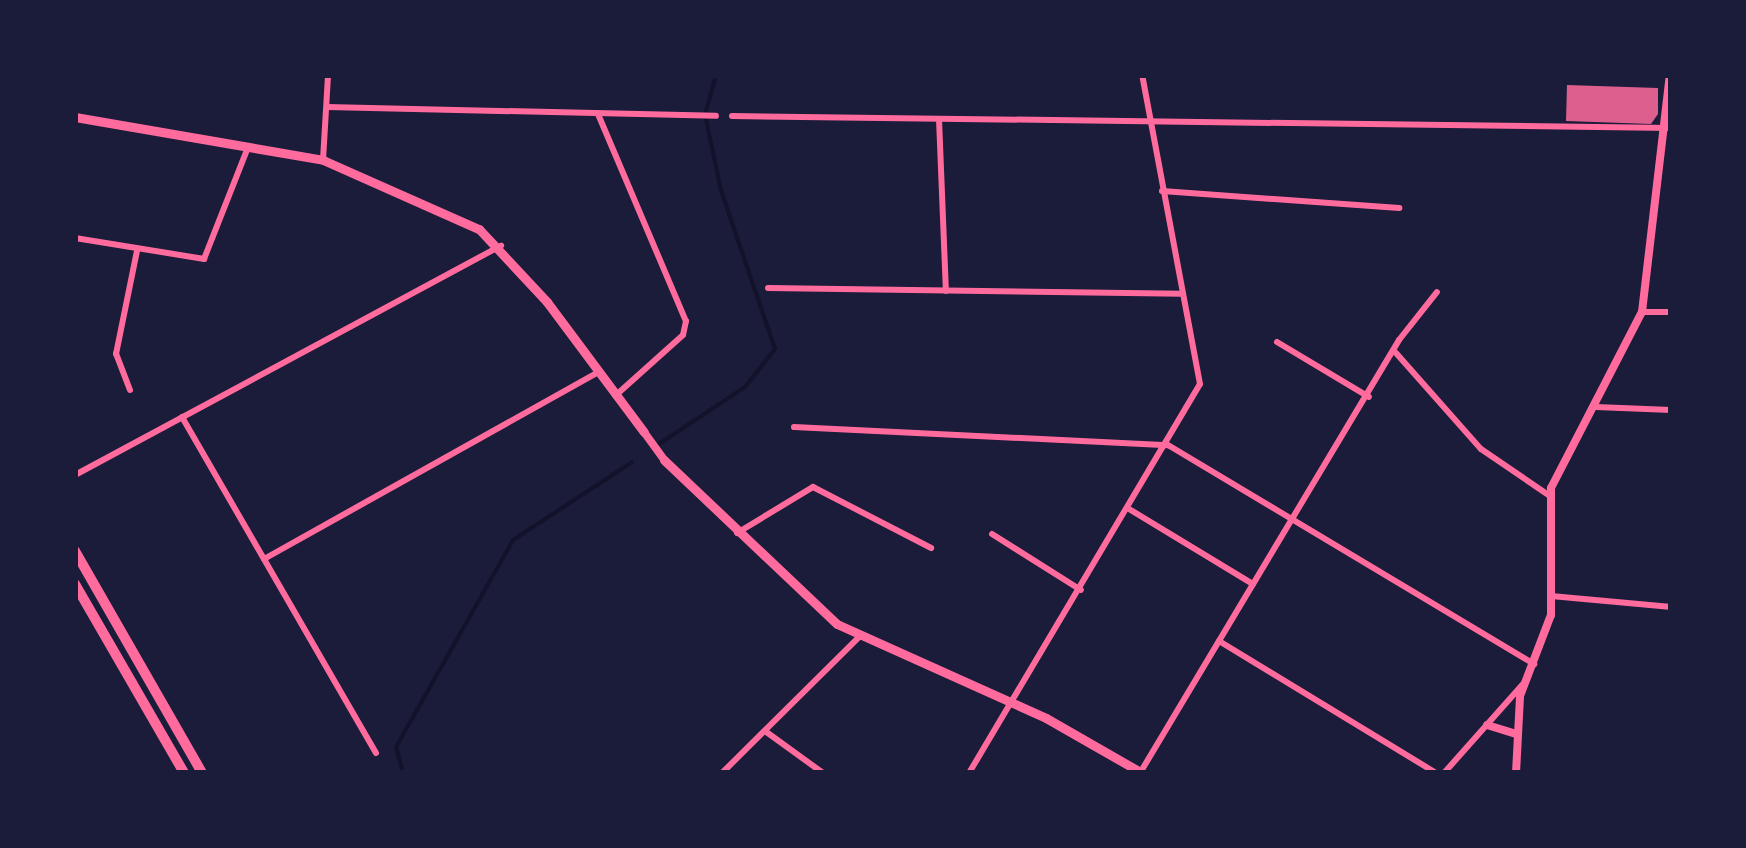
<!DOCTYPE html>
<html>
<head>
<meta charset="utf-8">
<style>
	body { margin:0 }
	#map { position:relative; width:1746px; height:848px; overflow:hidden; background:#1b1b3a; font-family:"PT Sans",sans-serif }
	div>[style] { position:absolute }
	.stream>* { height:4px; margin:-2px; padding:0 2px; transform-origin:2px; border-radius:2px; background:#12122b }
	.building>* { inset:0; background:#dd5f8e }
	.minor>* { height:6px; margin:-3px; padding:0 3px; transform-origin:3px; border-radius:3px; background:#ff6b9d }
	.tertiary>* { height:8px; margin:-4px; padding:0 4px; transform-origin:4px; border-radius:4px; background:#ff6b9d }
	.secondary>* { height:9px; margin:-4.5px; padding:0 4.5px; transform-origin:4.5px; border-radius:4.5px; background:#ff6b9d }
	.primary>* { height:10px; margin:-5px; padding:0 5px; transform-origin:5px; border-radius:5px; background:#ff6b9d }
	span { translate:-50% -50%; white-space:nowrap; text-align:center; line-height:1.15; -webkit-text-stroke:9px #1b1b3a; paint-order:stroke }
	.frame { position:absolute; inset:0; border:78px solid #1b1b3a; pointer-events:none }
</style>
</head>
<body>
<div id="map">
	<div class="stream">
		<div style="left:659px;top:444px;width:103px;rotate:-33.5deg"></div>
		<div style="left:745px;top:387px;width:48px;rotate:-51.7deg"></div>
		<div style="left:775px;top:349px;width:168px;rotate:-108.8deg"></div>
		<div style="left:721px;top:190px;width:77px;rotate:-102deg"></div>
		<div style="left:705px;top:115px;width:41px;rotate:-74.6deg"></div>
		<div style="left:403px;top:773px;width:27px;rotate:-105deg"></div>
		<div style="left:396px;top:747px;width:238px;rotate:-60.5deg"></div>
		<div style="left:513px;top:540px;width:142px;rotate:-33.2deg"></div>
	</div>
	<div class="building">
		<div style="clip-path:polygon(1567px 85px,1658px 88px,1658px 114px,1651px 124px,1566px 121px)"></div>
	</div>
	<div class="minor">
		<div style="left:327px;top:107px;width:389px;rotate:1.3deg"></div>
		<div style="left:598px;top:114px;width:225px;rotate:67deg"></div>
		<div style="left:686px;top:321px;width:14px;rotate:102deg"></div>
		<div style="left:683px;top:335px;width:91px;rotate:138.1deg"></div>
		<div style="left:732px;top:116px;width:939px;rotate:0.73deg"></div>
		<div style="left:939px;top:119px;width:172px;rotate:87.7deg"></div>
		<div style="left:323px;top:160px;width:85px;rotate:-86.6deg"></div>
		<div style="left:1162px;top:191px;width:238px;rotate:4.1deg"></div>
		<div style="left:75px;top:238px;width:131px;rotate:9.2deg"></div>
		<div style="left:204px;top:259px;width:117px;rotate:-68.5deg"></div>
		<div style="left:768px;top:288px;width:414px;rotate:0.8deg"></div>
		<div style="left:1642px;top:312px;width:29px"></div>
		<div style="left:1277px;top:342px;width:107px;rotate:30.9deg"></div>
		<div style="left:1396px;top:353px;width:128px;rotate:48.5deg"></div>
		<div style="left:1481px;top:449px;width:83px;rotate:34.3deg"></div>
		<div style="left:130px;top:390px;width:39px;rotate:-111deg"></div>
		<div style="left:116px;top:354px;width:105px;rotate:-78.5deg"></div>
		<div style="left:1596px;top:407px;width:75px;rotate:2.3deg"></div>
		<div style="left:182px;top:417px;width:388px;rotate:60deg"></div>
		<div style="left:794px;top:427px;width:374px;rotate:2.8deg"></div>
		<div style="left:1168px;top:445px;width:427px;rotate:30.9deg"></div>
		<div style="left:75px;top:475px;width:484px;rotate:-28.3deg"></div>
		<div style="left:1129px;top:509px;width:145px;rotate:31.2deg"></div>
		<div style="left:737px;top:533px;width:89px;rotate:-31.2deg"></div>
		<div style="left:813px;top:487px;width:133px;rotate:27.3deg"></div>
		<div style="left:992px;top:534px;width:105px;rotate:32.2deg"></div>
		<div style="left:264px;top:559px;width:384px;rotate:-29.2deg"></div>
		<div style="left:1551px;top:596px;width:121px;rotate:5.2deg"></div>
		<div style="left:1219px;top:641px;width:254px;rotate:31.3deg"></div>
		<div style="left:765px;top:731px;width:72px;rotate:35.9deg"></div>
		<div style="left:722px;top:773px;width:193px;rotate:-44.8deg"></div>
		<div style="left:969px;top:773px;width:452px;rotate:-59.3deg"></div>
		<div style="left:1200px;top:384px;width:314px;rotate:-100.6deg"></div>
		<div style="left:1140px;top:773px;width:505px;rotate:-59.11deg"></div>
		<div style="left:1399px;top:340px;width:61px;rotate:-51.6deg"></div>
		<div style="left:1444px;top:773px;width:118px;rotate:-48.4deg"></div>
	</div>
	<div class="tertiary">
		<div style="left:644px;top:432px;width:34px;rotate:54deg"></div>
		<div style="left:1487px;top:725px;width:31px;rotate:17deg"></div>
		<div style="left:1516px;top:773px;width:77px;rotate:-87deg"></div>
		<div style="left:1520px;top:696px;width:87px;rotate:-69.1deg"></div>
		<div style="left:1551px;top:615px;width:127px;rotate:-90deg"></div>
		<div style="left:1551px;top:488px;width:198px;rotate:-62.7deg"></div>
		<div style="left:1642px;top:312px;width:239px;rotate:-83.3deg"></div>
	</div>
	<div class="secondary">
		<div style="left:75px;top:117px;width:252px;rotate:9.8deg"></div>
		<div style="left:323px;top:160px;width:171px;rotate:23.9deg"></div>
		<div style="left:479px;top:229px;width:100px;rotate:47deg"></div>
		<div style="left:547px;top:302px;width:162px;rotate:53.3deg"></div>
		<div style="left:664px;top:460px;width:238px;rotate:43.5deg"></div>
		<div style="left:837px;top:624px;width:229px;rotate:24.2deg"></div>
		<div style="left:1046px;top:718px;width:111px;rotate:29.8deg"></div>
	</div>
	<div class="primary">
		<div style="left:75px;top:551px;width:256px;rotate:60.2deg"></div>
		<div style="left:75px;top:584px;width:218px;rotate:60deg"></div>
	</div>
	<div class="frame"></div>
</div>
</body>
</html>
